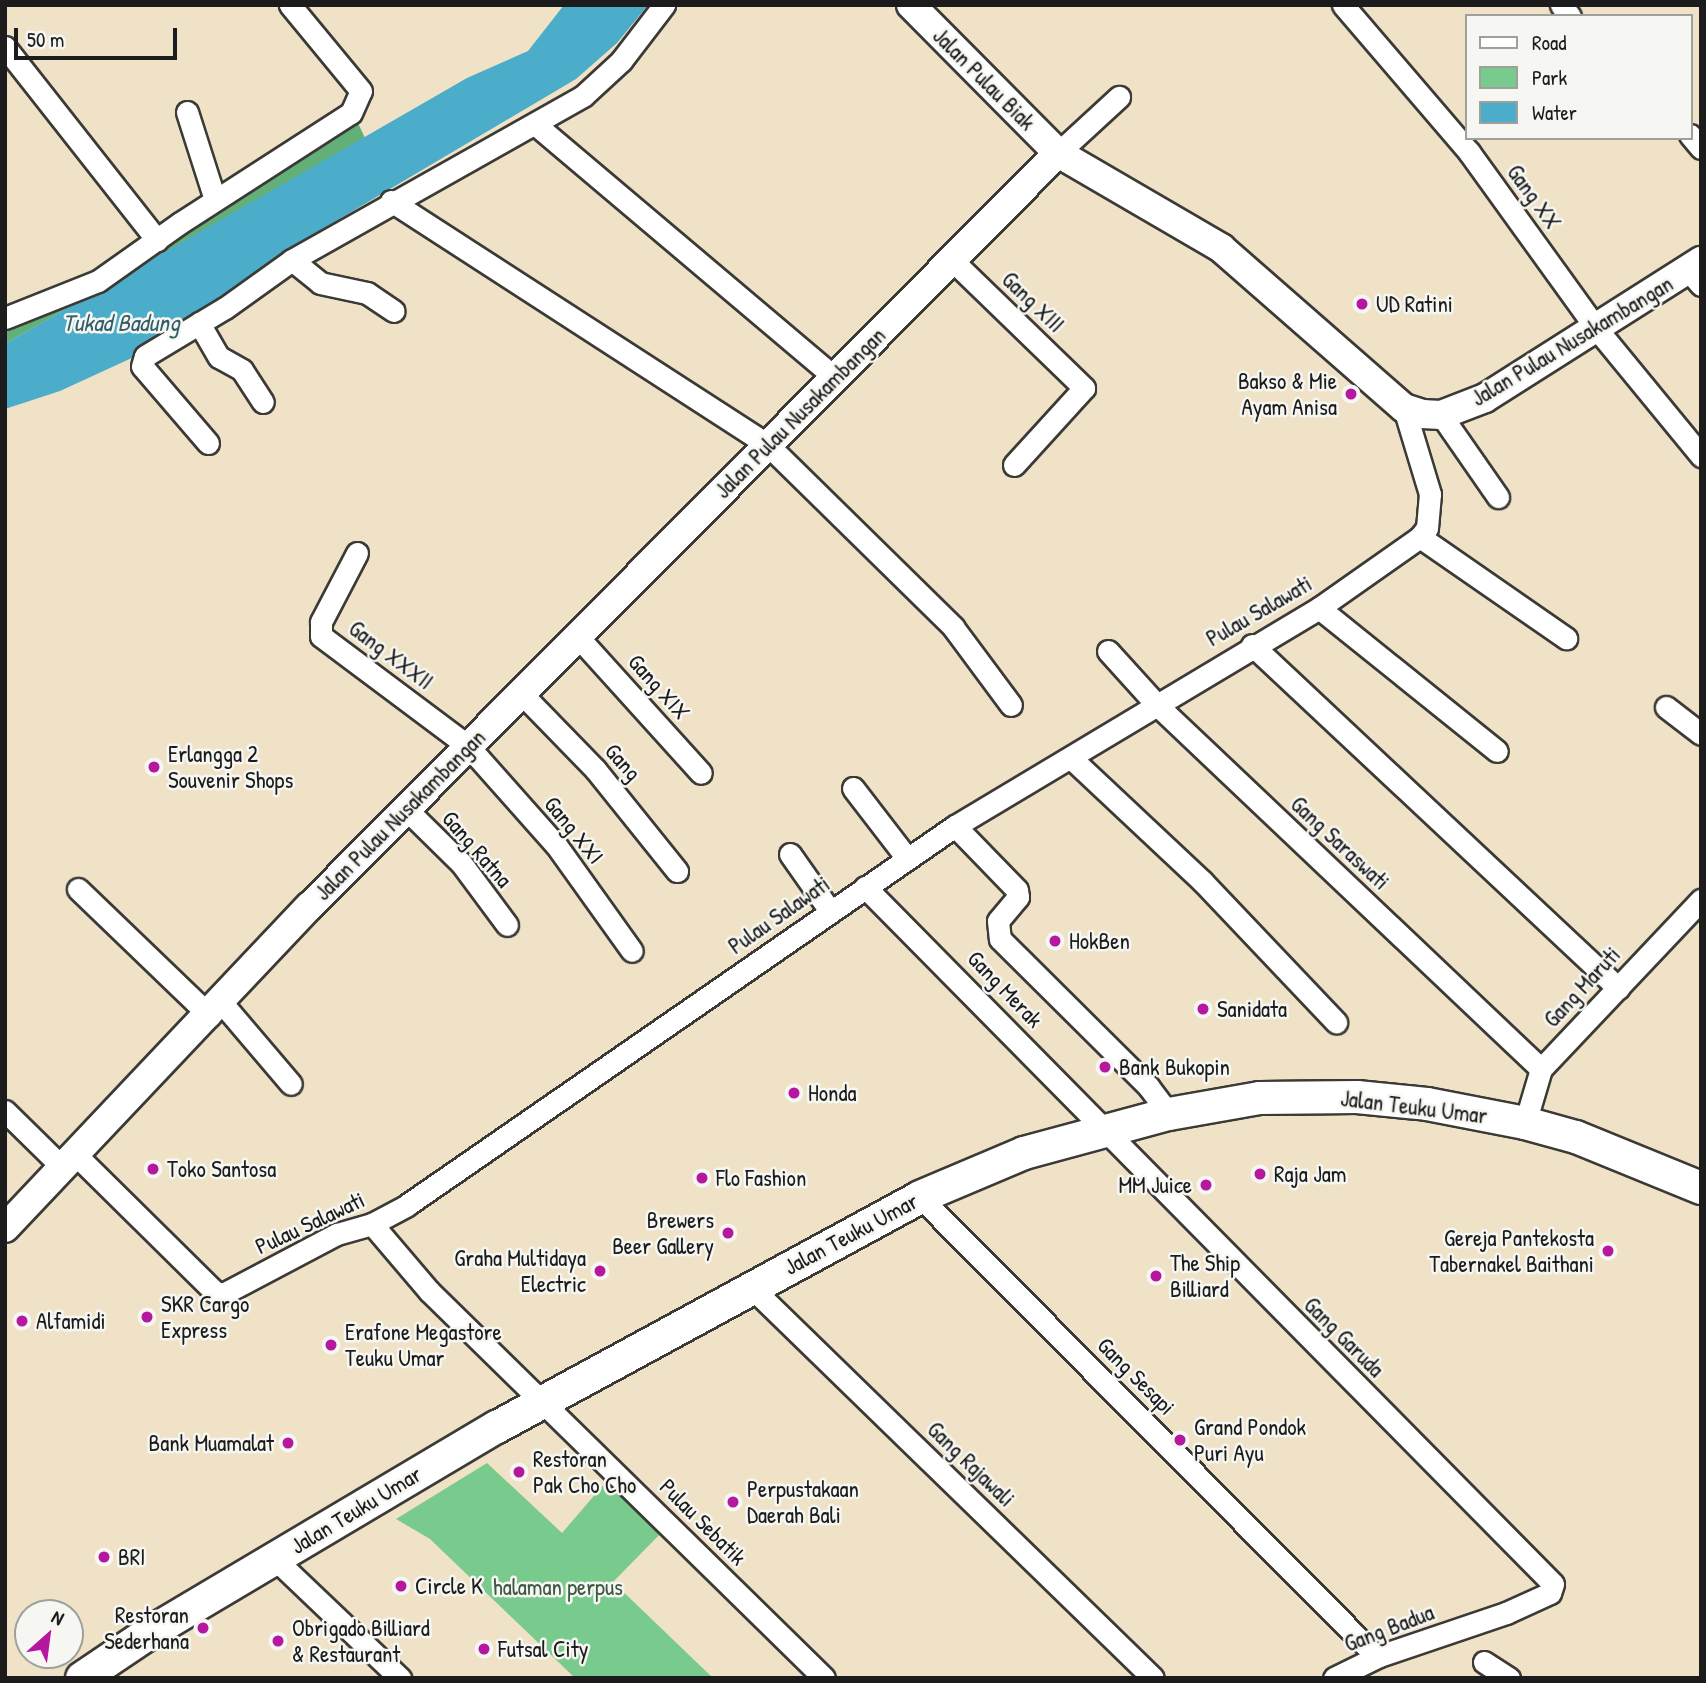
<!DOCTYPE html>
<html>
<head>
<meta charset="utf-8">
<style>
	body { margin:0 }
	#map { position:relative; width:1706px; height:1683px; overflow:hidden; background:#efe2c6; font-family:"Patrick Hand",sans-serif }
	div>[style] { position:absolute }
	.green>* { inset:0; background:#79cb8d }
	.forest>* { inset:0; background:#62af78 }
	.water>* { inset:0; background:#4cadcb }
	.roads { filter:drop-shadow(2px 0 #3c3a36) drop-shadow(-2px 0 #3c3a36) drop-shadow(0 2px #3c3a36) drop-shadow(0 -2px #3c3a36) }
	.minor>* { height:21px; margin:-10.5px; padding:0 10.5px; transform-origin:10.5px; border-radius:10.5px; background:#fff }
	.tertiary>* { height:28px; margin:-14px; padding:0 14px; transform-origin:14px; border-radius:14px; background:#fff }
	.secondary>* { height:32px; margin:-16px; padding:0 16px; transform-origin:16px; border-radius:16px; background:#fff }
	.dots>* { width:19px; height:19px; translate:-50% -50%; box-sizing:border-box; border:4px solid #f6f6f2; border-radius:50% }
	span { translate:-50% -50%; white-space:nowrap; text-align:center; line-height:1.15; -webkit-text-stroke:5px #f6f6f2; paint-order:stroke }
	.street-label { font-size:23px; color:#1c1c1c }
	.poi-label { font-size:23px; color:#1c1c1c }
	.left { translate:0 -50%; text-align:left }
	.right { translate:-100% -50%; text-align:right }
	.park-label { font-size:23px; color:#3d5944 }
	.water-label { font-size:24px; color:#325d6b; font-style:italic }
	.frame { position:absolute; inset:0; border:7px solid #1c1c1c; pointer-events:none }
	.legend { position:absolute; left:1465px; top:14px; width:228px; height:126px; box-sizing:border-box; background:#f6f6f2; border:2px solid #9f9f9c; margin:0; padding:9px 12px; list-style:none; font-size:21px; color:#1c1c1c }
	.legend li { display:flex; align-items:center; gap:14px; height:35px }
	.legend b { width:35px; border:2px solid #9f9f9c }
	.north { position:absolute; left:14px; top:1599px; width:70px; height:70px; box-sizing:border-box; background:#f6f6f2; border:2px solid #9f9f9c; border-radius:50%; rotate:28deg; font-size:19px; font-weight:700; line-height:28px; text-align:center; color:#1c1c1c }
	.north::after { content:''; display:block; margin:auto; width:24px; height:32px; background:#b5179e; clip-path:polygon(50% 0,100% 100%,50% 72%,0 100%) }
	.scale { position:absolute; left:14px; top:28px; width:163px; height:32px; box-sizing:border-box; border:4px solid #1c1c1c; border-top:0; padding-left:9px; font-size:21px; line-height:24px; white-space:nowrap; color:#1c1c1c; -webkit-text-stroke:5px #f6f6f2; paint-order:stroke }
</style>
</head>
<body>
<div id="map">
	<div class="green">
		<div style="clip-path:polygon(487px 1463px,562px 1533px,611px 1476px,665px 1529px,613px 1582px,713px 1678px,575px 1678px,430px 1539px,396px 1519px)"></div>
	</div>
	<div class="forest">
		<div style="clip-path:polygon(357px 121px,365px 138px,5px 344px,5px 325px)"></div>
	</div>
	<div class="water">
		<div style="clip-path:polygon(564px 5px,648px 5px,617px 43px,576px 79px,297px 244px,147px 351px,60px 391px,5px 409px,5px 344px,467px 78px,528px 51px)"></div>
	</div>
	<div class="roads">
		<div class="minor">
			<div style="left:1343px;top:5px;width:194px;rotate:49.4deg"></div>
			<div style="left:1469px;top:152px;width:217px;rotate:54.2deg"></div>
			<div style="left:1596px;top:328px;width:166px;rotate:50.6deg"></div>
			<div style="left:1561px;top:5px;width:14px;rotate:51deg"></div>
			<div style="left:5px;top:47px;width:246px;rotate:51.8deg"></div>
			<div style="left:187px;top:112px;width:92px;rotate:72.3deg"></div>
			<div style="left:536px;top:125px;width:392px;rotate:40.2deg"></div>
			<div style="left:1690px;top:135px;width:17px;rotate:50deg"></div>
			<div style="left:1058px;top:153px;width:83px;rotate:-42.6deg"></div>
			<div style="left:391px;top:201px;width:449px;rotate:32.9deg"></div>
			<div style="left:768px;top:445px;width:260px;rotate:44.5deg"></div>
			<div style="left:953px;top:627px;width:97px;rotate:53.4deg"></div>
			<div style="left:292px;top:260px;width:36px;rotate:39deg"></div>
			<div style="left:320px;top:283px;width:48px;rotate:12deg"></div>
			<div style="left:367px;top:293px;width:32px;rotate:34deg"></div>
			<div style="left:952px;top:260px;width:184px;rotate:44.1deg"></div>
			<div style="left:1084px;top:388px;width:104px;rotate:132.3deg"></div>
			<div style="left:1688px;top:270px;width:20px;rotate:49deg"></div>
			<div style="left:5px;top:318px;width:100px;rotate:-21.7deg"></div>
			<div style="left:98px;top:281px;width:100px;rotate:-35.3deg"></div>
			<div style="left:180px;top:223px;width:203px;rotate:-32.8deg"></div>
			<div style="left:351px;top:113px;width:24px;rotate:-66deg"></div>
			<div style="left:361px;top:91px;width:112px;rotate:-129.5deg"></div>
			<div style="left:199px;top:323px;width:39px;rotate:60deg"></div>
			<div style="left:219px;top:357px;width:26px;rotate:29deg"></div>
			<div style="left:242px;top:370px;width:38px;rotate:57deg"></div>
			<div style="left:1441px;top:415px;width:100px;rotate:55.2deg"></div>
			<div style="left:208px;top:443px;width:101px;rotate:-130.6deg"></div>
			<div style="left:142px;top:366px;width:10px;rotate:-73deg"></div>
			<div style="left:145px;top:356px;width:93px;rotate:-31deg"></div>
			<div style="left:225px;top:308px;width:82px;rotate:-35.6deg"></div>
			<div style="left:292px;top:260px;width:334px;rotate:-29.4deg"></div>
			<div style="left:583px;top:96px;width:52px;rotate:-42.6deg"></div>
			<div style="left:621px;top:61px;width:71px;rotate:-52.5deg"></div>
			<div style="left:1420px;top:537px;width:178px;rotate:34.7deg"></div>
			<div style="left:357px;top:553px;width:78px;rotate:117.6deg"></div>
			<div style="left:321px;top:622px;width:14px;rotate:90deg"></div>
			<div style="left:321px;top:636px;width:184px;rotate:36.8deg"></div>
			<div style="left:468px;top:746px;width:132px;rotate:48.4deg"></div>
			<div style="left:556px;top:845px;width:130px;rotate:54.4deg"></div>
			<div style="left:1319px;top:608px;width:228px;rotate:38.8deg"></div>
			<div style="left:578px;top:637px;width:183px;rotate:47.9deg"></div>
			<div style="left:1252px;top:645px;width:502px;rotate:43.14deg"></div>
			<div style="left:1108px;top:651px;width:73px;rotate:47.8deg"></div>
			<div style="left:1157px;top:705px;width:529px;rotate:43.47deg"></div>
			<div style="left:522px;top:694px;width:105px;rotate:45.8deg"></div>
			<div style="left:595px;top:769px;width:131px;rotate:51.2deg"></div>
			<div style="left:1666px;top:707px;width:44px;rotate:37.6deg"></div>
			<div style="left:1071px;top:758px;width:180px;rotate:43.2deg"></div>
			<div style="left:1202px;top:881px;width:195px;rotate:46.5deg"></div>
			<div style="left:853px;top:788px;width:88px;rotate:52.4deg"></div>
			<div style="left:406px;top:809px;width:77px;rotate:44.5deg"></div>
			<div style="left:461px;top:863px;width:77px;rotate:53.4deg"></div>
			<div style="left:955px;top:826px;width:89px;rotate:45.9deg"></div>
			<div style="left:1017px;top:890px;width:7px;rotate:82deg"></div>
			<div style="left:1018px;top:897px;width:31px;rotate:130deg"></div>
			<div style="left:998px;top:921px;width:18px;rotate:84deg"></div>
			<div style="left:1000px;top:939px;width:209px;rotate:44.8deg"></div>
			<div style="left:1148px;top:1086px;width:35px;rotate:53deg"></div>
			<div style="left:790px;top:854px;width:70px;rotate:54.9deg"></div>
			<div style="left:865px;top:887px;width:979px;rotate:45.37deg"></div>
			<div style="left:1553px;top:1584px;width:9px;rotate:108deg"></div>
			<div style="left:1550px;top:1593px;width:48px;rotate:155.6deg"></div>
			<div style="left:1506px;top:1613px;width:134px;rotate:161.3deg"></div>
			<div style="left:1379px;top:1656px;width:50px;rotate:153.9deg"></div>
			<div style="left:78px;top:889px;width:183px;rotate:43.9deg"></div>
			<div style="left:222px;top:1003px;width:106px;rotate:49.6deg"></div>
			<div style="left:5px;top:1111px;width:81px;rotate:44.5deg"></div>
			<div style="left:1525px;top:1123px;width:56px;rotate:-73.5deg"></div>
			<div style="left:1541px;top:1069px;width:233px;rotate:-46.6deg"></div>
			<div style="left:76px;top:1155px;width:195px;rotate:44.6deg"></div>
			<div style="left:215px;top:1292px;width:8px;rotate:14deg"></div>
			<div style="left:223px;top:1294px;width:129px;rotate:-27.8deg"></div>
			<div style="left:337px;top:1234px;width:36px;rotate:-16deg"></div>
			<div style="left:372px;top:1224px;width:40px;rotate:-28deg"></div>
			<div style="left:407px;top:1205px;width:666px;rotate:-34.67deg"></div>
			<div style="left:955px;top:826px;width:424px;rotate:-30.9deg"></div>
			<div style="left:1319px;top:608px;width:123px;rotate:-35.1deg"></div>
			<div style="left:1420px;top:537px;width:11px;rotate:-52deg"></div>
			<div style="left:1427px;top:528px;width:34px;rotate:-85deg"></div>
			<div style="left:1430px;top:494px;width:90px;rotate:-106.8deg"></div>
			<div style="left:920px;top:1197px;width:643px;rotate:45.19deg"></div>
			<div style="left:372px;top:1224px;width:88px;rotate:49.6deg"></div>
			<div style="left:429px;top:1291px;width:553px;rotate:44.41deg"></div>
			<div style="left:752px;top:1288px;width:559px;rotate:44.2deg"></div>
			<div style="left:275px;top:1559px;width:173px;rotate:43.6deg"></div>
			<div style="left:1484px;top:1662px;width:30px;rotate:33deg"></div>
		</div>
		<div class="tertiary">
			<div style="left:911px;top:5px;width:209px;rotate:45.2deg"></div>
			<div style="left:1058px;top:153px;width:189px;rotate:30.2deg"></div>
			<div style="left:1221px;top:248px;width:243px;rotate:41.2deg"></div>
			<div style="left:1404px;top:408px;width:19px;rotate:18deg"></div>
			<div style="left:1422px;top:414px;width:19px;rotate:3deg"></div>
			<div style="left:1441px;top:415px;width:47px;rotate:-21.1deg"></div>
			<div style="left:1485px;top:398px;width:256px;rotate:-32.4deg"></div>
			<div style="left:5px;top:1228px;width:444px;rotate:-46.6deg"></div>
			<div style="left:310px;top:906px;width:1061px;rotate:-45.19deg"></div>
		</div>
		<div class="secondary">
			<div style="left:82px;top:1678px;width:77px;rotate:-33.9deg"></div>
			<div style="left:146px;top:1635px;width:408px;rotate:-30.7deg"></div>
			<div style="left:497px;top:1427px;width:481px;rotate:-28.5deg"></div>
			<div style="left:920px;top:1197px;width:113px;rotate:-22.9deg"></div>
			<div style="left:1024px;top:1153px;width:150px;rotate:-15.1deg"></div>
			<div style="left:1169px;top:1114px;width:92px;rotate:-10deg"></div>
			<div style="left:1260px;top:1098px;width:97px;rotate:-0.6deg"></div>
			<div style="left:1357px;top:1097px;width:70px;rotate:5.7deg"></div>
			<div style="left:1427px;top:1104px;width:100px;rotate:11deg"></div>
			<div style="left:1525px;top:1123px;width:53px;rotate:15.4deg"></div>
			<div style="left:1576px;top:1137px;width:135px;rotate:22.2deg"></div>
		</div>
	</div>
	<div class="dots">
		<div style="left:1362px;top:304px;background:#b5179e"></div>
		<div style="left:1351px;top:394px;background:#b5179e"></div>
		<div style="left:154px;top:767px;background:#b5179e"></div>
		<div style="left:1055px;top:941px;background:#b5179e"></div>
		<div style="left:1203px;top:1009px;background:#b5179e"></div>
		<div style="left:1105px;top:1067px;background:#b5179e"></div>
		<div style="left:794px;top:1093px;background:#b5179e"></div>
		<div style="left:153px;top:1169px;background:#b5179e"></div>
		<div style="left:1260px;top:1174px;background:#b5179e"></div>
		<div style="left:702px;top:1178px;background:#b5179e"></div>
		<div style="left:1206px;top:1185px;background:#b5179e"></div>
		<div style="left:728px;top:1233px;background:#b5179e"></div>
		<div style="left:1608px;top:1251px;background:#b5179e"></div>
		<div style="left:600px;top:1271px;background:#b5179e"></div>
		<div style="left:1156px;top:1276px;background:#b5179e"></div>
		<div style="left:147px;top:1317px;background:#b5179e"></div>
		<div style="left:22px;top:1321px;background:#b5179e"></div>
		<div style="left:331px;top:1345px;background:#b5179e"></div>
		<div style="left:1180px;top:1440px;background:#b5179e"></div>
		<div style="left:288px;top:1443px;background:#b5179e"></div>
		<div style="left:519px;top:1472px;background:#b5179e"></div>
		<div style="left:733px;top:1502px;background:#b5179e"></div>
		<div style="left:104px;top:1557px;background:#b5179e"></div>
		<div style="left:401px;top:1586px;background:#b5179e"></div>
		<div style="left:203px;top:1628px;background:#b5179e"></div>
		<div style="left:278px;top:1641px;background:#b5179e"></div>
		<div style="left:484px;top:1649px;background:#b5179e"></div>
	</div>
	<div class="street-label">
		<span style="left:984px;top:79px;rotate:45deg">Jalan Pulau Biak</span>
		<span style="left:1534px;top:197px;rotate:54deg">Gang XX</span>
		<span style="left:1033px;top:302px;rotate:44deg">Gang XIII</span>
		<span style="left:1572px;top:341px;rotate:-31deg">Jalan Pulau Nusakambangan</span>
		<span style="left:800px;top:413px;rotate:-45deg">Jalan Pulau Nusakambangan</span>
		<span style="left:1259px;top:611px;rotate:-30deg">Pulau Salawati</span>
		<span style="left:391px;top:655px;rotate:37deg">Gang XXXII</span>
		<span style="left:659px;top:687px;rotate:48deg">Gang XIX</span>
		<span style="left:623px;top:762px;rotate:48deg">Gang</span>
		<span style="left:400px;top:815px;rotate:-45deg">Jalan Pulau Nusakambangan</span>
		<span style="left:574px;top:830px;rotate:51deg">Gang XXI</span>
		<span style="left:1340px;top:843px;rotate:43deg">Gang Saraswati</span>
		<span style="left:477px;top:849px;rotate:49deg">Gang Ratna</span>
		<span style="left:779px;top:915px;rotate:-35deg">Pulau Salawati</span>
		<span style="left:1582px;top:987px;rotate:-47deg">Gang Maruti</span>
		<span style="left:1005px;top:989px;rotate:46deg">Gang Merak</span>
		<span style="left:1414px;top:1107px;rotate:7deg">Jalan Teuku Umar</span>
		<span style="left:310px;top:1223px;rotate:-25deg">Pulau Salawati</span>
		<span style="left:851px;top:1234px;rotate:-28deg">Jalan Teuku Umar</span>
		<span style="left:1344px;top:1337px;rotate:45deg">Gang Garuda</span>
		<span style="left:1136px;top:1376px;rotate:45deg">Gang Sesapi</span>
		<span style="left:971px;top:1464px;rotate:44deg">Gang Rajawali</span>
		<span style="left:356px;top:1510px;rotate:-31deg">Jalan Teuku Umar</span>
		<span style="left:703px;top:1522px;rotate:45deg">Pulau Sebatik</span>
		<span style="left:1389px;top:1628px;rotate:-21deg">Gang Badua</span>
	</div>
	<div class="poi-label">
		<span class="left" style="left:1376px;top:304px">UD Ratini</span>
		<span class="right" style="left:1337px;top:394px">Bakso &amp; Mie<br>Ayam Anisa</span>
		<span class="left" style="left:168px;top:767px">Erlangga 2<br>Souvenir Shops</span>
		<span class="left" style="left:1069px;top:941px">HokBen</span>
		<span class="left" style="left:1217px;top:1009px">Sanidata</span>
		<span class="left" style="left:1119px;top:1067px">Bank Bukopin</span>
		<span class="left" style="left:808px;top:1093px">Honda</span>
		<span class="left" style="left:167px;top:1169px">Toko Santosa</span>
		<span class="left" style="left:1274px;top:1174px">Raja Jam</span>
		<span class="left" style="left:716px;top:1178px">Flo Fashion</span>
		<span class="right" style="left:1192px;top:1185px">MM Juice</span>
		<span class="right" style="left:714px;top:1233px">Brewers<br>Beer Gallery</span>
		<span class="right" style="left:1594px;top:1251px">Gereja Pantekosta<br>Tabernakel Baithani</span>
		<span class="right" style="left:586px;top:1271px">Graha Multidaya<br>Electric</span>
		<span class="left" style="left:1170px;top:1276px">The Ship<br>Billiard</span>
		<span class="left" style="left:161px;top:1317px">SKR Cargo<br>Express</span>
		<span class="left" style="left:36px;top:1321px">Alfamidi</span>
		<span class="left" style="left:345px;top:1345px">Erafone Megastore<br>Teuku Umar</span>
		<span class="left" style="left:1194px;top:1440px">Grand Pondok<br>Puri Ayu</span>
		<span class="right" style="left:274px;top:1443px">Bank Muamalat</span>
		<span class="left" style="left:533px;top:1472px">Restoran<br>Pak Cho Cho</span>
		<span class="left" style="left:747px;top:1502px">Perpustakaan<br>Daerah Bali</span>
		<span class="left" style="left:118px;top:1557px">BRI</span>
		<span class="left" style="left:415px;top:1586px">Circle K</span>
		<span class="right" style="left:189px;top:1628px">Restoran<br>Sederhana</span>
		<span class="left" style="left:292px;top:1641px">Obrigado Billiard<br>&amp; Restaurant</span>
		<span class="left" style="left:498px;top:1649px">Futsal City</span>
	</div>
	<div class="park-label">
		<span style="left:558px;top:1587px">halaman perpus</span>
	</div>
	<div class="water-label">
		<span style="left:121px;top:323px">Tukad Badung</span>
	</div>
	<div class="frame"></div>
	<ul class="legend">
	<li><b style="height:9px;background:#fff"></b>Road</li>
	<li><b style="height:19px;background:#79cb8d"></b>Park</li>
	<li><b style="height:19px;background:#4cadcb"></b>Water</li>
	</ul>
	<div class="north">N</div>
	<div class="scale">50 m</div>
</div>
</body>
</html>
